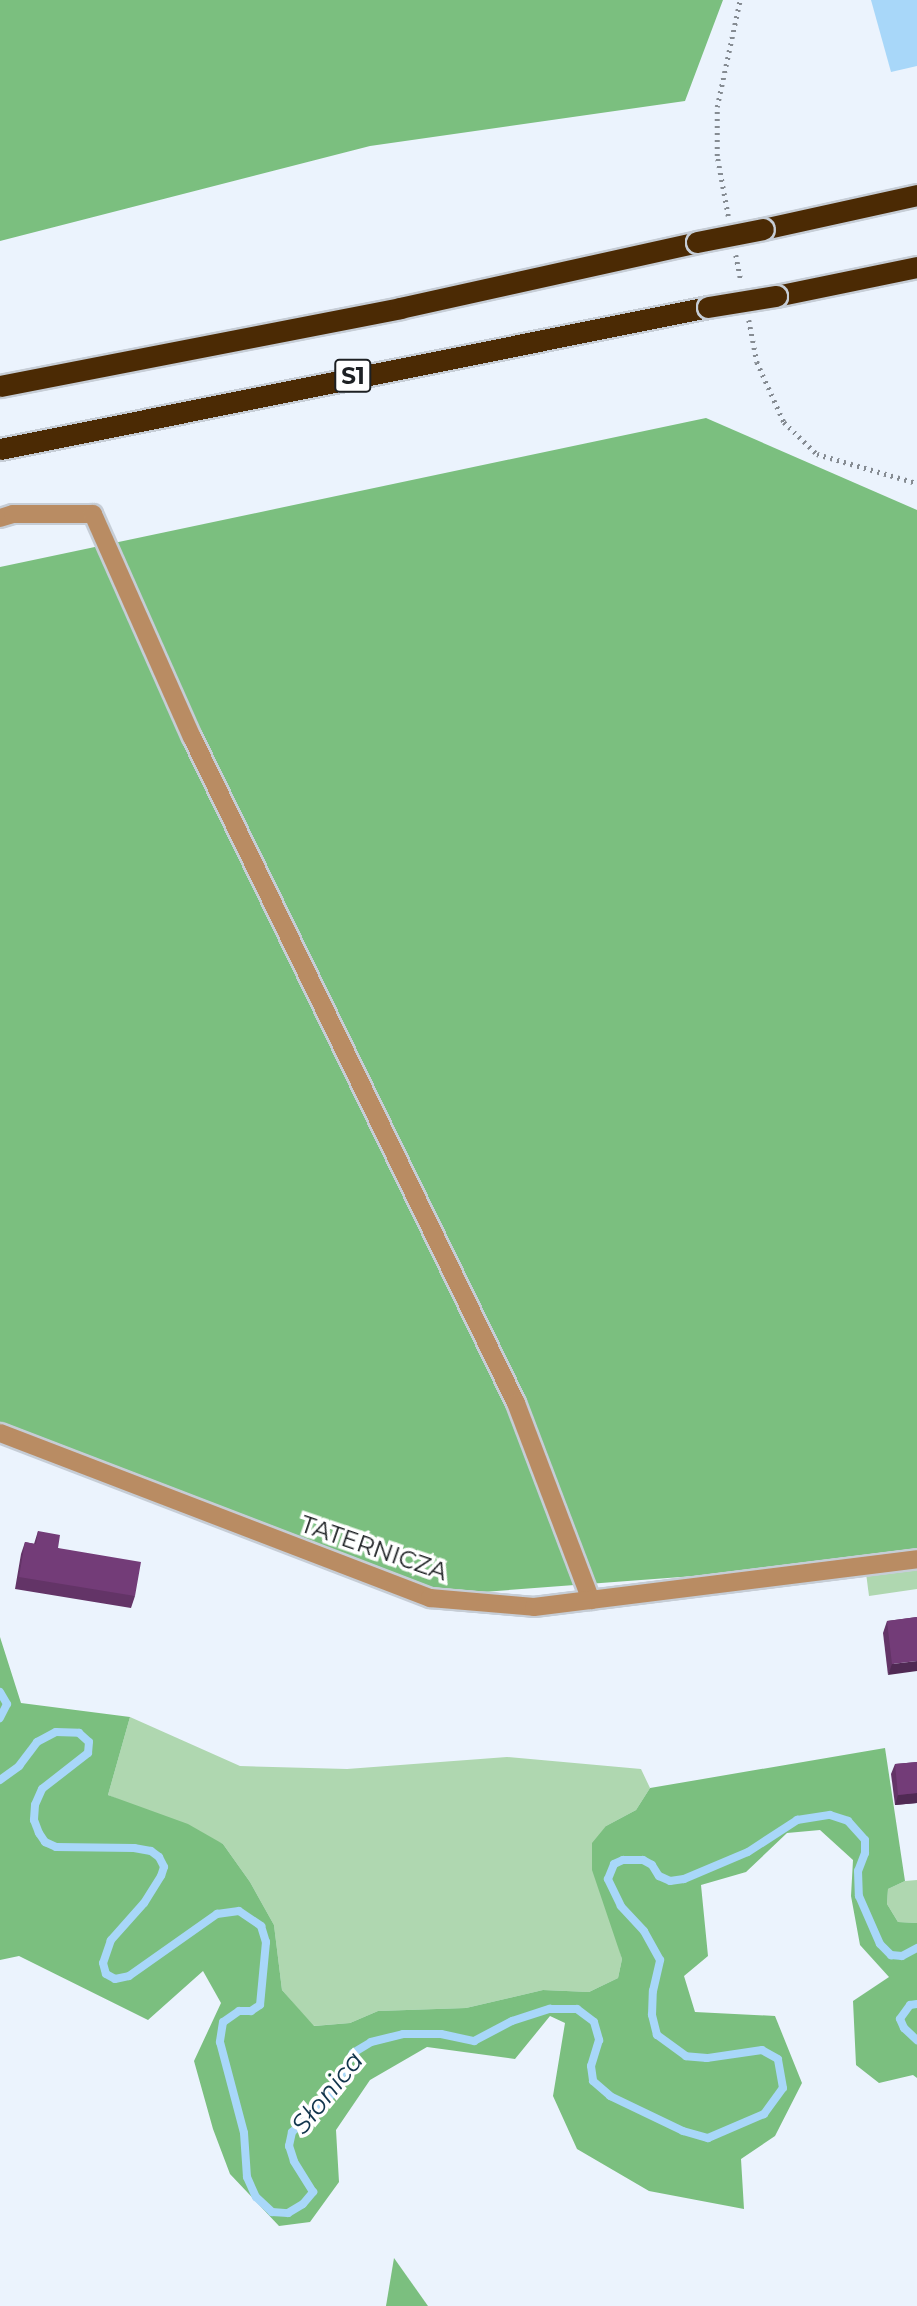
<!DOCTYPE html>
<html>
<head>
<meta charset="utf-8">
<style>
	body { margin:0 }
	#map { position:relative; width:917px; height:2306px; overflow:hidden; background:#ebf3fd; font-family:Montserrat,sans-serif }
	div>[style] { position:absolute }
	.green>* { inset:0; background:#afd7b0 }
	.forest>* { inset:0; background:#7bbf7f }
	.water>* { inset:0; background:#a8d7f9 }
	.stream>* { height:8px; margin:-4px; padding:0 4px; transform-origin:4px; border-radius:4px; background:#a8d7f9 }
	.path>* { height:4.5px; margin-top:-2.25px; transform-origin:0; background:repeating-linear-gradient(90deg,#858b92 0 2px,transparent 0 7px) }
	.roads { filter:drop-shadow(2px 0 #c6cdd6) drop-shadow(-2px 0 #c6cdd6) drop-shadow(0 2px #c6cdd6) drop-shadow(0 -2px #c6cdd6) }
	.minor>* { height:18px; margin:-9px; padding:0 9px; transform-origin:9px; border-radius:9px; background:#b98c63 }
	.highway>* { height:21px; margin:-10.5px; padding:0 10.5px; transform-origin:10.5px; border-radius:10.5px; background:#4b2a04 }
	.bridges { filter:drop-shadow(2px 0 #c6cdd6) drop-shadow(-2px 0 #c6cdd6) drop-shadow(0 2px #c6cdd6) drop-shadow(0 -2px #c6cdd6) }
	.highway-bridge>* { height:21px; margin:-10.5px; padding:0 10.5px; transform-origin:10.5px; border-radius:10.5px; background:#4b2a04 }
	.wall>* { inset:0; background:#633467 }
	.shaded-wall>* { inset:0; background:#502a54 }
	.building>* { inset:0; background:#733c78 }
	span { translate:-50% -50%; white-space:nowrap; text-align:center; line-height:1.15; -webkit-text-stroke:7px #fff; paint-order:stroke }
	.shield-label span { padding:2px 5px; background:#fff; border:2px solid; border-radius:5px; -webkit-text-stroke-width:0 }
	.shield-label { font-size:23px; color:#1d2023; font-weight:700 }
	.street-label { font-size:24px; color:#1d2023 }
	.water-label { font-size:26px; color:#11354c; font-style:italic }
</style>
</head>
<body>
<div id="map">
	<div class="green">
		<div style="clip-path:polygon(917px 1567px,917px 1589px,869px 1596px,866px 1573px)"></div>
		<div style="clip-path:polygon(130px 1717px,240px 1766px,347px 1769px,507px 1757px,641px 1769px,650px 1788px,636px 1810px,606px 1826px,611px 1919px,622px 1959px,618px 1978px,589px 1992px,543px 1990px,466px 2008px,378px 2011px,350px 2023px,313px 2026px,282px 1990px,274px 1925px,250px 1882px,223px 1844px,108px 1795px)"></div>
		<div style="clip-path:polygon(917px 1880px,917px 1923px,898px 1922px,887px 1904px,888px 1889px,905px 1881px)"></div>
	</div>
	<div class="forest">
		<div style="clip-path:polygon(0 0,723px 0,685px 101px,370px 146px,0 241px)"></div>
		<div style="clip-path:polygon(706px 418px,917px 510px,917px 1556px,853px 1564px,430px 1596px,0 1429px,0 567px)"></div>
		<div style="clip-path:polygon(0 1637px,21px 1703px,130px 1717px,108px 1795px,188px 1824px,223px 1844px,250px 1882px,274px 1925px,282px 1990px,314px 2026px,350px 2023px,378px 2011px,466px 2008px,543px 1990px,589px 1992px,618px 1978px,622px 1959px,592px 1870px,592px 1843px,606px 1826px,636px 1810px,650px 1788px,885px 1748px,905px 1881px,888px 1889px,887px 1904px,898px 1922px,917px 1923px,917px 2078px,913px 2075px,879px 2083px,856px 2065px,853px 2001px,889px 1977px,860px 1945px,851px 1896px,853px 1860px,820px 1830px,787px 1833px,746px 1872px,701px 1885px,708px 1956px,684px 1976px,695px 2012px,775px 2016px,802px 2083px,775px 2136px,741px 2159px,744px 2209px,649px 2191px,577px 2149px,553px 2096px,565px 2023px,550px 2016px,515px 2059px,427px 2047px,370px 2080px,336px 2130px,339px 2182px,310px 2222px,279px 2226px,230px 2174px,213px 2129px,194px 2061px,221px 2003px,203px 1971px,148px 2020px,19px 1956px,0 1960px)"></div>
		<div style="clip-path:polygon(394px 2258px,428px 2306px,386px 2306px)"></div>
	</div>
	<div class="water">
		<div style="clip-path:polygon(871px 0,917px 0,917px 66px,891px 72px)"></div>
	</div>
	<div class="stream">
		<div style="left:0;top:1692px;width:14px;rotate:60deg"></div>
		<div style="left:7px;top:1704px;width:16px;rotate:117deg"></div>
		<div style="left:0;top:1780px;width:24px;rotate:-36deg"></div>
		<div style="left:19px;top:1766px;width:30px;rotate:-53deg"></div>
		<div style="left:37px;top:1742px;width:21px;rotate:-28deg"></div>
		<div style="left:56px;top:1732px;width:23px;rotate:2deg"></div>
		<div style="left:79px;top:1733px;width:13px;rotate:42deg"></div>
		<div style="left:89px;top:1742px;width:11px;rotate:95deg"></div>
		<div style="left:88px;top:1753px;width:58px;rotate:142deg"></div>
		<div style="left:42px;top:1789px;width:17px;rotate:114deg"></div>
		<div style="left:35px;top:1805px;width:15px;rotate:94deg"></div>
		<div style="left:34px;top:1820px;width:14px;rotate:69deg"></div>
		<div style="left:39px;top:1833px;width:11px;rotate:56deg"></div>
		<div style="left:45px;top:1842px;width:12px;rotate:24deg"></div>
		<div style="left:56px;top:1847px;width:78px;rotate:0.7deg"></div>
		<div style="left:134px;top:1848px;width:17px;rotate:10deg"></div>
		<div style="left:151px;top:1851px;width:10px;rotate:37deg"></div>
		<div style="left:159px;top:1857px;width:11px;rotate:63deg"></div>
		<div style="left:164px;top:1867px;width:9px;rotate:108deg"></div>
		<div style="left:161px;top:1876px;width:32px;rotate:122deg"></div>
		<div style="left:144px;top:1903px;width:50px;rotate:131.7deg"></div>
		<div style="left:111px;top:1940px;width:24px;rotate:109deg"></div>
		<div style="left:103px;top:1963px;width:11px;rotate:75deg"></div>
		<div style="left:106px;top:1974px;width:10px;rotate:29deg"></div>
		<div style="left:115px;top:1979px;width:14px;rotate:-12deg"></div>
		<div style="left:129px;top:1976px;width:108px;rotate:-35.2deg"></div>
		<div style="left:217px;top:1914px;width:22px;rotate:-8deg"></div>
		<div style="left:239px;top:1911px;width:27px;rotate:34deg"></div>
		<div style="left:261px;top:1926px;width:17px;rotate:73deg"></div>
		<div style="left:266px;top:1942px;width:63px;rotate:95.4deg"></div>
		<div style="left:260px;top:2005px;width:11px;rotate:146deg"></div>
		<div style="left:251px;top:2011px;width:12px;rotate:180deg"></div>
		<div style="left:239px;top:2011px;width:19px;rotate:145deg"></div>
		<div style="left:223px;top:2022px;width:20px;rotate:99deg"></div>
		<div style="left:220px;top:2042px;width:94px;rotate:75.2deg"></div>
		<div style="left:244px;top:2133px;width:44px;rotate:86.1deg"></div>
		<div style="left:247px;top:2177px;width:22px;rotate:66deg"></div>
		<div style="left:256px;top:2197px;width:22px;rotate:43deg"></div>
		<div style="left:272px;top:2212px;width:16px;rotate:4deg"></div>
		<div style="left:288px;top:2213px;width:17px;rotate:-31deg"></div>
		<div style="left:303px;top:2204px;width:16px;rotate:-50deg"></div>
		<div style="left:313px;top:2192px;width:36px;rotate:-122deg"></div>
		<div style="left:294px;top:2161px;width:16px;rotate:-108deg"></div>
		<div style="left:289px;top:2146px;width:14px;rotate:-78deg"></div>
		<div style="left:292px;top:2132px;width:48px;rotate:-41.6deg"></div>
		<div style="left:328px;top:2100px;width:53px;rotate:-62deg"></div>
		<div style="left:353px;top:2053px;width:21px;rotate:-31deg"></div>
		<div style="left:371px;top:2042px;width:33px;rotate:-14deg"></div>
		<div style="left:403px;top:2034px;width:38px"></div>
		<div style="left:441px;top:2034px;width:34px;rotate:12deg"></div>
		<div style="left:474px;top:2041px;width:43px;rotate:-27.8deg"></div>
		<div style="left:512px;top:2021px;width:40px;rotate:-18deg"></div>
		<div style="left:550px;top:2009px;width:27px"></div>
		<div style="left:577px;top:2009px;width:21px;rotate:37deg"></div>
		<div style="left:594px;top:2022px;width:19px;rotate:74deg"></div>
		<div style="left:599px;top:2040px;width:27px;rotate:107deg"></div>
		<div style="left:591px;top:2066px;width:15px;rotate:82deg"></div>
		<div style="left:593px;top:2081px;width:23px;rotate:41deg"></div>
		<div style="left:610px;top:2096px;width:81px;rotate:25.6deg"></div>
		<div style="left:683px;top:2131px;width:26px;rotate:16deg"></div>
		<div style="left:708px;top:2138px;width:61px;rotate:-23.2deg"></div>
		<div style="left:764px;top:2114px;width:32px;rotate:-54deg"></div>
		<div style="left:783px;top:2088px;width:29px;rotate:-100deg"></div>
		<div style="left:778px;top:2059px;width:18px;rotate:-151deg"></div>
		<div style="left:762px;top:2050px;width:56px;rotate:171.7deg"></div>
		<div style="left:707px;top:2058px;width:21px;rotate:-175deg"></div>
		<div style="left:686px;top:2056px;width:36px;rotate:-144deg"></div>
		<div style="left:657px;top:2035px;width:21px;rotate:-104deg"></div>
		<div style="left:652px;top:2015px;width:24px;rotate:-88deg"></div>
		<div style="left:653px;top:1991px;width:32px;rotate:-77deg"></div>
		<div style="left:660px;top:1960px;width:33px;rotate:-119deg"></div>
		<div style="left:644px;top:1931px;width:34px;rotate:-133deg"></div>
		<div style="left:621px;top:1906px;width:30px;rotate:-116deg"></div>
		<div style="left:608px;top:1879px;width:16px;rotate:-68deg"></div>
		<div style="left:614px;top:1864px;width:10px;rotate:-24deg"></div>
		<div style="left:623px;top:1860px;width:20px"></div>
		<div style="left:643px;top:1860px;width:10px;rotate:29deg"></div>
		<div style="left:652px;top:1865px;width:13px;rotate:58deg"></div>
		<div style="left:659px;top:1876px;width:12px;rotate:24deg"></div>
		<div style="left:670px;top:1881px;width:14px;rotate:-8deg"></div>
		<div style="left:684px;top:1879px;width:69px;rotate:-22.9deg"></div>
		<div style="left:748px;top:1852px;width:59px;rotate:-33.1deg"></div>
		<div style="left:797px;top:1820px;width:33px;rotate:-9deg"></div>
		<div style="left:830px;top:1815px;width:19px;rotate:18deg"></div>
		<div style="left:848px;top:1821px;width:25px;rotate:48deg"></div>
		<div style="left:865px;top:1840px;width:13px;rotate:90deg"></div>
		<div style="left:865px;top:1853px;width:19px;rotate:111deg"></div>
		<div style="left:858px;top:1871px;width:25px;rotate:88deg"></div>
		<div style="left:859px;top:1896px;width:52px;rotate:66.4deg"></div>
		<div style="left:880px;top:1944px;width:16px;rotate:45deg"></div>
		<div style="left:891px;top:1955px;width:11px;rotate:5deg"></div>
		<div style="left:902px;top:1956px;width:17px;rotate:-28deg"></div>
		<div style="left:917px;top:2004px;width:7px;rotate:172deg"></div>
		<div style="left:910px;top:2005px;width:17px;rotate:126deg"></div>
		<div style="left:900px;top:2019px;width:10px;rotate:66deg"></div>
		<div style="left:904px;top:2028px;width:18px;rotate:43deg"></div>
	</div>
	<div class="path">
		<div style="left:728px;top:216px;width:61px;rotate:-100.4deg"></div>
		<div style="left:717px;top:156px;width:49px;rotate:-90deg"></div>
		<div style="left:717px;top:107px;width:109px;rotate:-77.9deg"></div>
		<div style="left:736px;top:255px;width:26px;rotate:79deg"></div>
		<div style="left:749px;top:320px;width:43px;rotate:79.2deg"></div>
		<div style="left:757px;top:362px;width:66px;rotate:65.8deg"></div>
		<div style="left:784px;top:422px;width:46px;rotate:44.1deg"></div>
		<div style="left:817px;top:454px;width:104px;rotate:16.2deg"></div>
	</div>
	<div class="roads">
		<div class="minor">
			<div style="left:0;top:518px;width:14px;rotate:-17deg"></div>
			<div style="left:13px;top:514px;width:80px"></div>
			<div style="left:93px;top:514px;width:244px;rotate:66.1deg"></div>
			<div style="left:192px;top:737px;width:741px;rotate:64.06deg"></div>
			<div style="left:516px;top:1403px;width:211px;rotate:69.2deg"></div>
			<div style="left:0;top:1433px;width:461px;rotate:21deg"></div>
			<div style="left:430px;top:1598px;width:104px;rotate:4.9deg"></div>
			<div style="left:534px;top:1607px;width:386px;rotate:-7.1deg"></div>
		</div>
		<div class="highway">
			<div style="left:763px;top:229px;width:158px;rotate:-12.4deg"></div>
			<div style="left:776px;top:296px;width:144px;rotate:-11.6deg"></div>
			<div style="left:0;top:386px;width:408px;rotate:-11deg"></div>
			<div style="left:400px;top:308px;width:304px;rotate:-12.5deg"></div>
			<div style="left:0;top:449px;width:722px;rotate:-11.34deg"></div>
		</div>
	</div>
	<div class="bridges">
		<div class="highway-bridge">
			<div style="left:697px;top:242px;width:67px;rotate:-11.1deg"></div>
			<div style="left:708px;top:307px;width:69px;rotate:-9.2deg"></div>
		</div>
	</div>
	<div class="wall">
		<div style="clip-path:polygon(38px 1531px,58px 1548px,135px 1596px,131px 1608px,15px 1589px,21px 1554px,25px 1542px,34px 1544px)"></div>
		<div style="clip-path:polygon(917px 1617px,888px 1675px,883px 1633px,887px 1621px)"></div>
		<div style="clip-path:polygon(917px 1762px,917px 1803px,895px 1805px,891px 1774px,895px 1764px)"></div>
	</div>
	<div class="shaded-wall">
		<div style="clip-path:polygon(917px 1661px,917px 1671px,888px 1675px,892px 1664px)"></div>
		<div style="clip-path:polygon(917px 1793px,917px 1803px,895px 1805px,898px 1795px)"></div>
	</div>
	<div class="building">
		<div style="clip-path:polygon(38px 1531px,60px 1535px,58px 1548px,141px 1562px,135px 1596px,19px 1577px,25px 1542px,36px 1544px)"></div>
		<div style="clip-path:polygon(917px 1617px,917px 1661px,892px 1664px,887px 1621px)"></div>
		<div style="clip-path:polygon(917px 1762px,917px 1793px,898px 1795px,895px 1764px)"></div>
	</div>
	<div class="shield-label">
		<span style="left:353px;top:376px">S1</span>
	</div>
	<div class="street-label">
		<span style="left:374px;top:1548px;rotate:19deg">TATERNICZA</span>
	</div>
	<div class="water-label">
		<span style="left:328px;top:2093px;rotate:-51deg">Słonica</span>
	</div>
</div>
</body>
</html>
